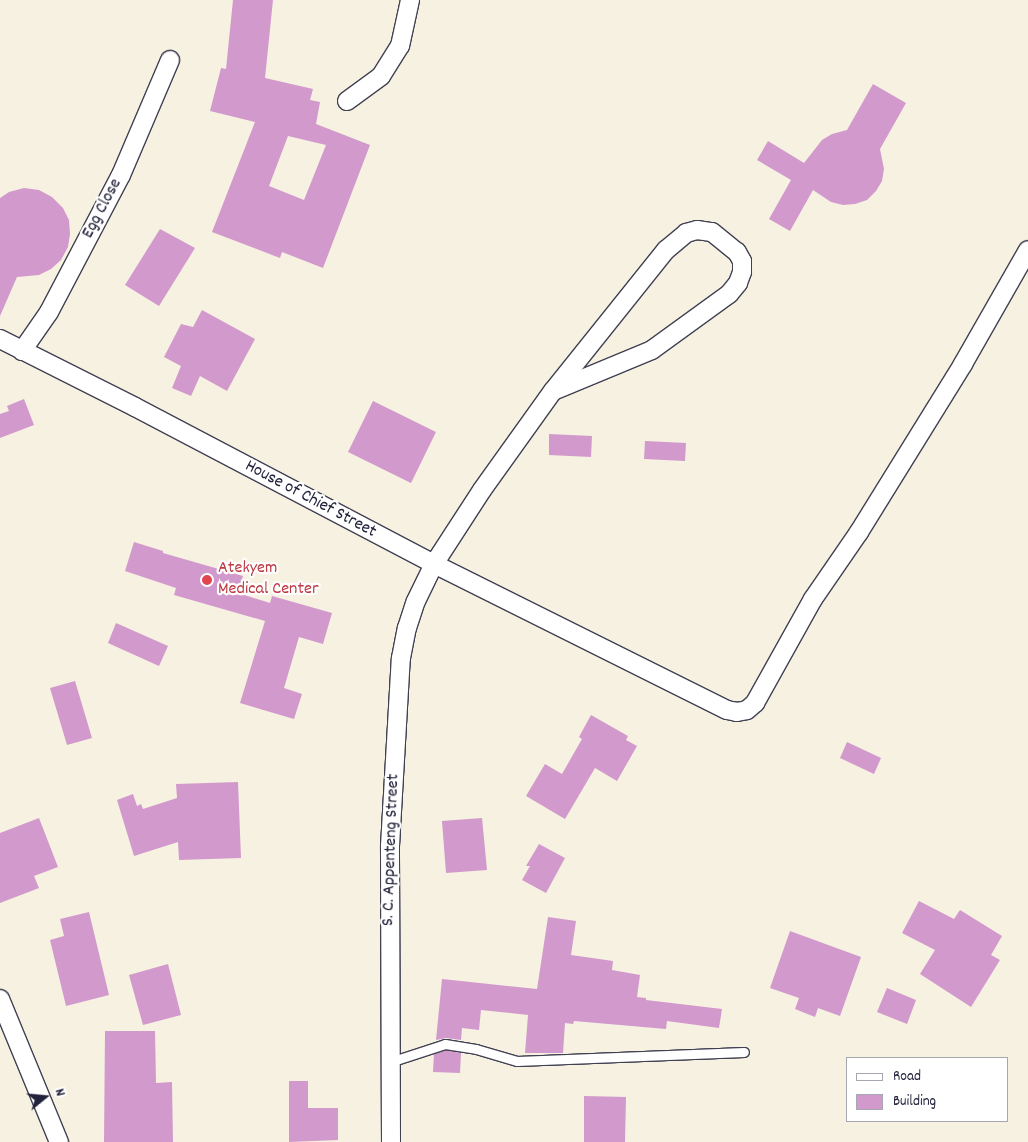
<!DOCTYPE html>
<html>
<head>
<meta charset="utf-8">
<style>
	body { margin:0 }
	#map { position:relative; width:1028px; height:1142px; overflow:hidden; background:#f6f1e1; font-family:Dekko,sans-serif }
	div>[style] { position:absolute }
	.building>* { inset:0; background:#d299cc }
	.roads { filter:drop-shadow(1px 0 #424154) drop-shadow(-1px 0 #424154) drop-shadow(0 1px #424154) drop-shadow(0 -1px #424154) }
	.lane>* { height:9px; margin:-4.5px; padding:0 4.5px; transform-origin:4.5px; border-radius:4.5px; background:#fff }
	.street>* { height:18px; margin:-9px; padding:0 9px; transform-origin:9px; border-radius:9px; background:#fff }
	.dots>* { width:14px; height:14px; translate:-50% -50%; box-sizing:border-box; border:2px solid #fff; border-radius:50% }
	span { translate:-50% -50%; white-space:nowrap; text-align:center; line-height:1.15; -webkit-text-stroke:4.5px #fff; paint-order:stroke }
	.street-label { font-size:18px; color:#22223b }
	.health-label { font-size:18px; color:#be3a42 }
	.left { translate:0 -50%; text-align:left }
	.legend { position:absolute; left:846px; top:1057px; width:162px; height:65px; box-sizing:border-box; background:#fff; border:1px solid #a7a7b1; margin:0; padding:6px 9px; list-style:none; font-size:15px; color:#22223b }
	.legend li { display:flex; align-items:center; gap:10px; height:25px }
	.legend b { width:25px; border:1px solid #a7a7b1 }
	.north { position:absolute; left:20px; top:1072px; width:50px; height:50px; -webkit-text-stroke:4px #fff; paint-order:stroke; rotate:73deg; font-size:14px; font-weight:700; line-height:20px; text-align:center; color:#22223b }
	.north::after { content:''; display:block; margin:auto; width:18px; height:22px; background:#22223b; clip-path:polygon(50% 0,100% 100%,50% 72%,0 100%) }
</style>
</head>
<body>
<div id="map">
	<div class="building">
		<div style="clip-path:polygon(evenodd,233px 0,273px 0,265px 78px,313px 89px,310px 100px,320px 102px,316px 124px,370px 145px,323px 268px,282px 252px,280px 258px,212px 232px,255px 122px,210px 111px,221px 68px,226px 69px,233px 0,288px 136px,326px 145px,304px 200px,269px 186px,288px 136px)"></div>
		<div style="clip-path:polygon(873px 84px,906px 103px,880px 149px,884px 169px,882px 181px,876px 191px,867px 200px,855px 204px,843px 205px,831px 202px,813px 190px,790px 231px,769px 219px,791px 180px,757px 160px,768px 141px,804px 163px,822px 140px,832px 134px,847px 130px)"></div>
		<div style="clip-path:polygon(24px 188px,39px 190px,52px 197px,63px 208px,69px 220px,70px 234px,68px 247px,61px 260px,51px 269px,39px 275px,17px 277px,0 316px,0 198px,9px 192px)"></div>
		<div style="clip-path:polygon(160px 229px,195px 248px,159px 306px,125px 285px)"></div>
		<div style="clip-path:polygon(202px 310px,255px 339px,227px 391px,200px 376px,191px 396px,172px 388px,181px 366px,164px 357px,181px 324px,193px 327px)"></div>
		<div style="clip-path:polygon(24px 399px,34px 425px,0 438px,0 414px,9px 411px,7px 406px)"></div>
		<div style="clip-path:polygon(373px 401px,436px 432px,411px 483px,348px 452px)"></div>
		<div style="clip-path:polygon(549px 434px,592px 436px,591px 457px,549px 455px)"></div>
		<div style="clip-path:polygon(645px 441px,686px 443px,685px 461px,644px 459px)"></div>
		<div style="clip-path:polygon(134px 542px,163px 551px,163px 553px,243px 576px,238px 593px,270px 603px,272px 596px,332px 613px,323px 644px,299px 637px,284px 688px,302px 694px,294px 719px,240px 703px,265px 621px,174px 595px,176px 588px,125px 571px)"></div>
		<div style="clip-path:polygon(116px 623px,168px 646px,159px 666px,108px 643px)"></div>
		<div style="clip-path:polygon(75px 681px,92px 738px,67px 745px,50px 688px)"></div>
		<div style="clip-path:polygon(591px 715px,628px 736px,626px 740px,637px 746px,617px 781px,595px 768px,565px 819px,526px 796px,545px 764px,562px 774px,582px 739px,579px 737px)"></div>
		<div style="clip-path:polygon(847px 742px,881px 758px,874px 774px,840px 758px)"></div>
		<div style="clip-path:polygon(238px 782px,241px 858px,179px 860px,178px 842px,134px 856px,117px 800px,133px 794px,137px 806px,141px 804px,143px 809px,177px 798px,176px 784px)"></div>
		<div style="clip-path:polygon(39px 818px,58px 867px,34px 876px,39px 888px,0 903px,0 833px)"></div>
		<div style="clip-path:polygon(482px 818px,487px 870px,446px 873px,442px 821px)"></div>
		<div style="clip-path:polygon(539px 844px,565px 858px,546px 893px,522px 880px,530px 866px,526px 866px)"></div>
		<div style="clip-path:polygon(919px 901px,954px 919px,960px 910px,1002px 936px,991px 955px,1000px 960px,971px 1007px,920px 974px,935px 950px,902px 933px)"></div>
		<div style="clip-path:polygon(89px 912px,109px 995px,66px 1006px,50px 940px,64px 936px,60px 919px)"></div>
		<div style="clip-path:polygon(548px 917px,576px 921px,571px 955px,613px 961px,612px 970px,640px 975px,637px 997px,646px 998px,646px 1000px,722px 1009px,719px 1028px,667px 1021px,666px 1029px,574px 1021px,573px 1024px,565px 1023px,563px 1053px,525px 1053px,528px 1015px,481px 1010px,479px 1030px,462px 1028px,461px 1040px,446px 1038px,436px 1040px,442px 979px,537px 989px)"></div>
		<div style="clip-path:polygon(790px 931px,861px 957px,840px 1016px,818px 1008px,815px 1017px,795px 1009px,799px 998px,770px 988px)"></div>
		<div style="clip-path:polygon(168px 964px,181px 1015px,143px 1025px,129px 975px)"></div>
		<div style="clip-path:polygon(887px 988px,916px 1000px,907px 1024px,877px 1012px)"></div>
		<div style="clip-path:polygon(105px 1031px,155px 1031px,156px 1083px,172px 1082px,173px 1142px,104px 1142px)"></div>
		<div style="clip-path:polygon(446px 1050px,461px 1053px,460px 1073px,433px 1072px,434px 1054px)"></div>
		<div style="clip-path:polygon(289px 1081px,308px 1081px,308px 1108px,338px 1108px,338px 1140px,289px 1142px)"></div>
		<div style="clip-path:polygon(584px 1096px,626px 1097px,625px 1142px,584px 1142px)"></div>
	</div>
	<div class="roads">
		<div class="lane">
			<div style="left:390px;top:1062px;width:58px;rotate:-18.1deg"></div>
			<div style="left:445px;top:1044px;width:31px;rotate:9deg"></div>
			<div style="left:476px;top:1049px;width:43px;rotate:16.3deg"></div>
			<div style="left:517px;top:1061px;width:227px;rotate:-2.3deg"></div>
		</div>
		<div class="street">
			<div style="left:347px;top:101px;width:42px;rotate:-36.3deg"></div>
			<div style="left:381px;top:76px;width:36px;rotate:-58deg"></div>
			<div style="left:400px;top:46px;width:47px;rotate:-77.7deg"></div>
			<div style="left:0;top:339px;width:151px;rotate:26.7deg"></div>
			<div style="left:135px;top:407px;width:338px;rotate:27.7deg"></div>
			<div style="left:434px;top:564px;width:88px;rotate:-57deg"></div>
			<div style="left:482px;top:490px;width:122px;rotate:-54.4deg"></div>
			<div style="left:553px;top:391px;width:181px;rotate:-51.3deg"></div>
			<div style="left:666px;top:250px;width:26px;rotate:-40deg"></div>
			<div style="left:686px;top:233px;width:11px;rotate:-15deg"></div>
			<div style="left:697px;top:230px;width:15px;rotate:8deg"></div>
			<div style="left:712px;top:232px;width:32px;rotate:39deg"></div>
			<div style="left:737px;top:252px;width:10px;rotate:61deg"></div>
			<div style="left:742px;top:261px;width:11px;rotate:90deg"></div>
			<div style="left:742px;top:272px;width:12px;rotate:110deg"></div>
			<div style="left:738px;top:283px;width:14px;rotate:129deg"></div>
			<div style="left:729px;top:294px;width:95px;rotate:144deg"></div>
			<div style="left:652px;top:350px;width:107px;rotate:157.5deg"></div>
			<div style="left:22px;top:351px;width:47px;rotate:-55.3deg"></div>
			<div style="left:49px;top:312px;width:155px;rotate:-62.3deg"></div>
			<div style="left:121px;top:175px;width:125px;rotate:-66.9deg"></div>
			<div style="left:0;top:999px;width:155px;rotate:67.6deg"></div>
			<div style="left:391px;top:1142px;width:296px;rotate:-90.2deg"></div>
			<div style="left:390px;top:846px;width:188px;rotate:-86.7deg"></div>
			<div style="left:401px;top:658px;width:31px;rotate:-79deg"></div>
			<div style="left:407px;top:628px;width:28px;rotate:-72deg"></div>
			<div style="left:416px;top:601px;width:41px;rotate:-64.1deg"></div>
			<div style="left:434px;top:564px;width:327px;rotate:26.5deg"></div>
			<div style="left:727px;top:710px;width:10px;rotate:11deg"></div>
			<div style="left:737px;top:712px;width:10px;rotate:-11deg"></div>
			<div style="left:747px;top:710px;width:11px;rotate:-41deg"></div>
			<div style="left:755px;top:703px;width:119px;rotate:-60.9deg"></div>
			<div style="left:813px;top:599px;width:81px;rotate:-55.5deg"></div>
			<div style="left:859px;top:532px;width:198px;rotate:-58.2deg"></div>
			<div style="left:963px;top:364px;width:131px;rotate:-60.3deg"></div>
		</div>
	</div>
	<div class="dots">
		<div style="left:207px;top:580px;background:#e0444e"></div>
	</div>
	<div class="street-label">
		<span style="left:103px;top:209px;rotate:-62deg">Egg Close</span>
		<span style="left:310px;top:500px;rotate:28deg">House of Chief Street</span>
		<span style="left:392px;top:850px;rotate:-88deg">S. C. Appenteng Street</span>
	</div>
	<div class="health-label">
		<span class="left" style="left:218px;top:580px">Atekyem<br>Medical Center</span>
	</div>
	<ul class="legend">
	<li><b style="height:6px;background:#fff"></b>Road</li>
	<li><b style="height:14px;background:#d299cc"></b>Building</li>
	</ul>
	<div class="north">N</div>
</div>
</body>
</html>
